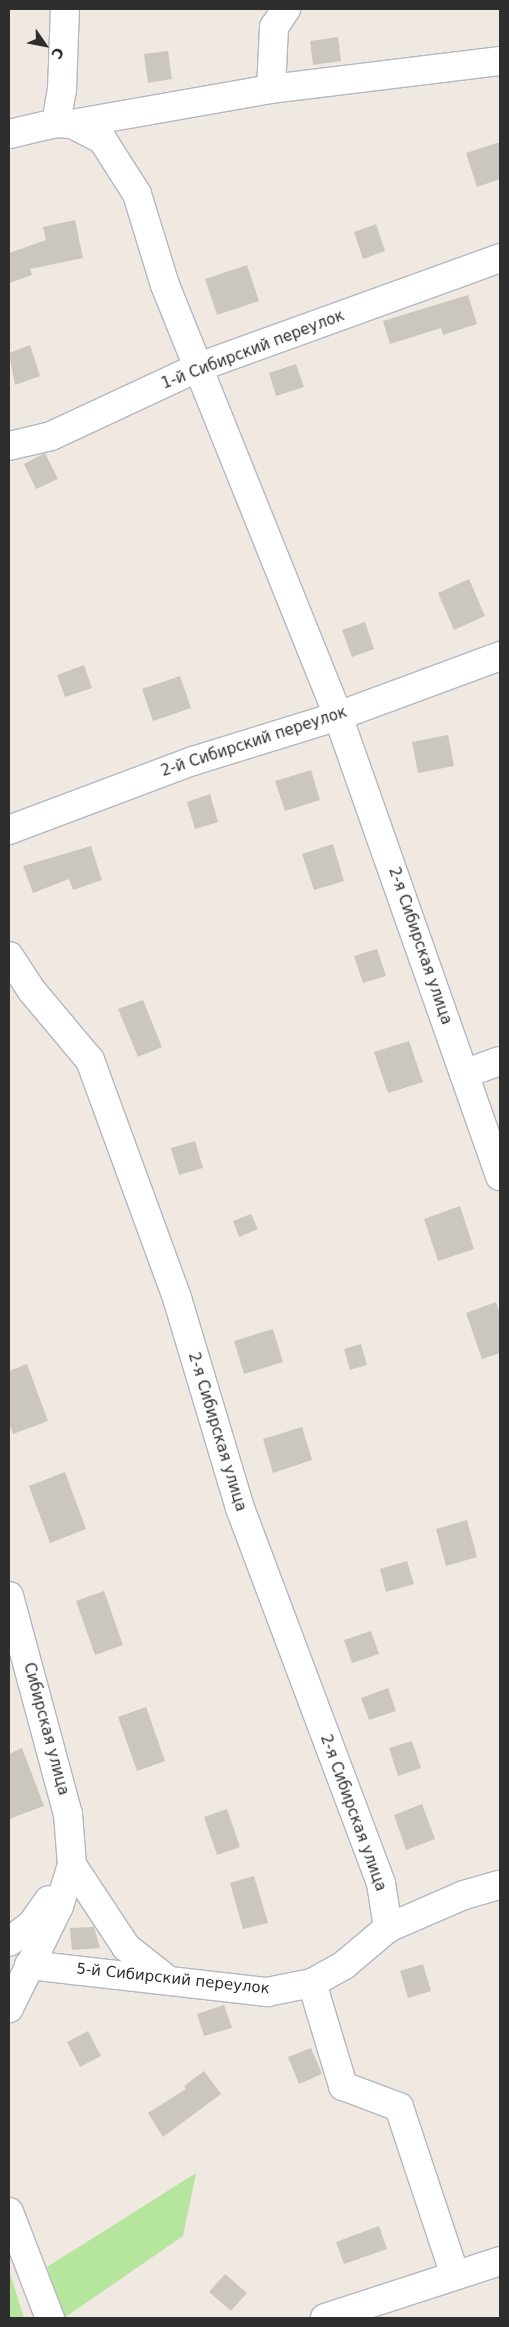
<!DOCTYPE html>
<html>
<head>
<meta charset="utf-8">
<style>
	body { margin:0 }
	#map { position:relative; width:509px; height:2327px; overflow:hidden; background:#efe9e1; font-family:"DejaVu Sans",sans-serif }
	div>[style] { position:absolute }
	.green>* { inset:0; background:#b6e59e }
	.building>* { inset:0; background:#cbc7bf }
	.roads { filter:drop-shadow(1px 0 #b4b7c1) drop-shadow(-1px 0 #b4b7c1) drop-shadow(0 1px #b4b7c1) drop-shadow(0 -1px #b4b7c1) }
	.minor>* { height:28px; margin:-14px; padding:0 14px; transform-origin:14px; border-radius:14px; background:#fff }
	span { translate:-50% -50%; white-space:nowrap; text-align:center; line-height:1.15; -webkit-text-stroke:4px #fff; paint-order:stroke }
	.street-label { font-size:15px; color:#2e2e2e }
	.frame { position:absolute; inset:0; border:10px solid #2e2e2e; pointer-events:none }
	.north { position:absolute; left:20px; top:20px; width:50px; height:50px; -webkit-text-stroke:4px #fff; paint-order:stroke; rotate:123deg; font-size:14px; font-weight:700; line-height:20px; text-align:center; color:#2e2e2e }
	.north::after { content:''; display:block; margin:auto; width:18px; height:22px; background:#2e2e2e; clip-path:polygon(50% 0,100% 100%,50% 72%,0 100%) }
</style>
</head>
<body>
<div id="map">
	<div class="green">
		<div style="clip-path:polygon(196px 2173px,183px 2236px,64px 2318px,47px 2267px)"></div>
		<div style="clip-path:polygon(10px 2273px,24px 2318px,9px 2318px)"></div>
	</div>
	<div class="building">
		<div style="clip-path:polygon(338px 37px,341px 61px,313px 65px,310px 41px)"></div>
		<div style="clip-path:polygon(168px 51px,172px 79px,148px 83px,144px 54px)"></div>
		<div style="clip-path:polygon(500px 142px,500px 179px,477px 187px,466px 153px)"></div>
		<div style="clip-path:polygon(75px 220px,83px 258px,30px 269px,32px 275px,9px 283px,9px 253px,46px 240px,43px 227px)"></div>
		<div style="clip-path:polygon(376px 224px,385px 251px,363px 259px,354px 232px)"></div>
		<div style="clip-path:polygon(247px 265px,259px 301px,217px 315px,205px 279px)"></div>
		<div style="clip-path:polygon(468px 295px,477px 324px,443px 335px,441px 328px,390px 344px,383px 321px)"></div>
		<div style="clip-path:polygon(30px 345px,40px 376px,15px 385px,9px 353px)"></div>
		<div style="clip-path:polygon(296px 364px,304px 387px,276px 396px,269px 373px)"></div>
		<div style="clip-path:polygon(45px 453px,58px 479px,36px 489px,24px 464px)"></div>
		<div style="clip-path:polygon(469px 579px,485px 616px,454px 630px,438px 593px)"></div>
		<div style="clip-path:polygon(365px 622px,374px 649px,352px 657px,342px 630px)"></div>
		<div style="clip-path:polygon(84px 665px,92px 688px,65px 697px,57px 675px)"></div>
		<div style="clip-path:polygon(180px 676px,191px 708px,153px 721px,142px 689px)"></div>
		<div style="clip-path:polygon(448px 735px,454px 766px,418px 773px,412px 742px)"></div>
		<div style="clip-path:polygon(311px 770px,320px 800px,285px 811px,275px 781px)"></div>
		<div style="clip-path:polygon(210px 794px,218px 822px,195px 829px,187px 802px)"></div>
		<div style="clip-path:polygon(333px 844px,344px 881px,314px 890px,302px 854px)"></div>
		<div style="clip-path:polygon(91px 846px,102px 880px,73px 890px,69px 879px,33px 893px,23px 866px)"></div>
		<div style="clip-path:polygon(377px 949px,386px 976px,363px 983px,354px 956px)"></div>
		<div style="clip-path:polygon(143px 1000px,162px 1047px,138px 1057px,118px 1009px)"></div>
		<div style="clip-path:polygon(409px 1041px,423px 1082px,388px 1093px,374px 1052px)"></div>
		<div style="clip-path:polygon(195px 1141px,203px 1168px,179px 1175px,171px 1148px)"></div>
		<div style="clip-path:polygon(460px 1206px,474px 1249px,438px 1261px,424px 1219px)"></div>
		<div style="clip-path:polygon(251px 1214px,258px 1229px,239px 1237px,233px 1221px)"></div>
		<div style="clip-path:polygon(496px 1302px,500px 1315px,500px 1353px,482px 1359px,466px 1313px)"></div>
		<div style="clip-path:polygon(273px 1329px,283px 1362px,244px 1374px,234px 1341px)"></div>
		<div style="clip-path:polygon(361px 1344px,367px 1365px,350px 1370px,344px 1349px)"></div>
		<div style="clip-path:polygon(27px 1364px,48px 1421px,13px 1434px,9px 1423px,9px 1371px)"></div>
		<div style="clip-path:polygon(302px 1427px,312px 1460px,273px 1473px,263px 1439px)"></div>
		<div style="clip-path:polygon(65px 1472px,86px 1529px,50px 1543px,29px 1486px)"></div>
		<div style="clip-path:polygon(467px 1520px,477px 1557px,446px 1566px,436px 1529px)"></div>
		<div style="clip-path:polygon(407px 1561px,414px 1584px,386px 1592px,380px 1569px)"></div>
		<div style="clip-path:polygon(104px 1591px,123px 1645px,95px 1655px,76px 1601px)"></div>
		<div style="clip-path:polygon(371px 1631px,379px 1654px,352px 1663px,344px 1640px)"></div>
		<div style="clip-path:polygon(388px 1688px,396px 1711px,369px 1720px,361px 1698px)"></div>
		<div style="clip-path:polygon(146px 1707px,165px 1761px,137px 1771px,118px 1717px)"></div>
		<div style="clip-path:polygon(412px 1741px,421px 1768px,398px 1776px,389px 1748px)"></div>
		<div style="clip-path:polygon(22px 1748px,44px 1806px,9px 1819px,9px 1754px)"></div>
		<div style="clip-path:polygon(422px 1804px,435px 1839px,406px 1850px,394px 1815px)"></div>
		<div style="clip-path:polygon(227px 1809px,240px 1847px,217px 1855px,204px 1817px)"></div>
		<div style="clip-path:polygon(254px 1876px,268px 1923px,243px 1929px,230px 1883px)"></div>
		<div style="clip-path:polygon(94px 1927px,100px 1948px,72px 1950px,70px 1928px)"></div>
		<div style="clip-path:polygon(423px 1964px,431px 1991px,408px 1998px,400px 1971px)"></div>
		<div style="clip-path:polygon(224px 2005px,232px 2028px,204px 2036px,197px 2014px)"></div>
		<div style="clip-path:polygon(88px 2031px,101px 2056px,80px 2067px,67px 2042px)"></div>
		<div style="clip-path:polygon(311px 2048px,322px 2074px,299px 2084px,288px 2057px)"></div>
		<div style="clip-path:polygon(204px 2071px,221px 2094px,163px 2137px,148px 2113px,186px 2089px,184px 2086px)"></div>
		<div style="clip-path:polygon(379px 2226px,387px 2249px,344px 2264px,336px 2242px)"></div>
		<div style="clip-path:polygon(225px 2274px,247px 2293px,231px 2311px,209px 2292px)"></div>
	</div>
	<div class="roads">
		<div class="minor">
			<div style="left:271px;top:89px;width:62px;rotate:-87.2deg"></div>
			<div style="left:274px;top:27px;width:22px;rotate:-56deg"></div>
			<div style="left:56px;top:123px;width:16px;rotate:4deg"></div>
			<div style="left:72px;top:124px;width:34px;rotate:27deg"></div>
			<div style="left:102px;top:139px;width:65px;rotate:57.5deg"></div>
			<div style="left:137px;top:194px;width:95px;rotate:72.9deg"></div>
			<div style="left:165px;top:285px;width:464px;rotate:68.1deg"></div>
			<div style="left:338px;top:716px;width:488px;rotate:70.6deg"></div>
			<div style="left:72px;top:124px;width:202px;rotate:-10deg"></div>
			<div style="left:271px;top:89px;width:231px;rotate:-7deg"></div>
			<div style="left:9px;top:134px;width:48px;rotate:-13.2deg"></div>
			<div style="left:56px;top:123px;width:34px;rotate:-80deg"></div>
			<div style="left:62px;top:90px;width:81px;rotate:-87.9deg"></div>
			<div style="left:9px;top:446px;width:43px;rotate:-13.4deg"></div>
			<div style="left:51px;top:436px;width:163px;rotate:-25deg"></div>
			<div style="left:199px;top:367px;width:320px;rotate:-19.9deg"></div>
			<div style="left:9px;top:830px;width:197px;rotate:-20.6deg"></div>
			<div style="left:193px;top:761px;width:152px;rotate:-17.2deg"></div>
			<div style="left:338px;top:716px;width:173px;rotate:-20.3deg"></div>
			<div style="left:9px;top:956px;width:42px;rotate:56.7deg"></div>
			<div style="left:32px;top:991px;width:90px;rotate:50deg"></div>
			<div style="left:90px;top:1060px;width:253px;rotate:69.9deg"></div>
			<div style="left:177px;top:1298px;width:219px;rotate:73.3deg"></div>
			<div style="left:240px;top:1508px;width:401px;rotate:69.4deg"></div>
			<div style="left:381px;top:1883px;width:46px;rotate:81.2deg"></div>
			<div style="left:464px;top:1074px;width:38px;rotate:-20deg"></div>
			<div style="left:9px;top:1596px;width:226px;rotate:74.9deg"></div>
			<div style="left:68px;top:1814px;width:51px;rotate:85.5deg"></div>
			<div style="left:72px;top:1865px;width:43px;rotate:107.6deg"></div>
			<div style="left:59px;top:1906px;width:114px;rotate:116.1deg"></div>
			<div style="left:72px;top:1865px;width:98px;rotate:56.6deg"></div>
			<div style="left:126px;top:1947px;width:48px;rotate:38.3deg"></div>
			<div style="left:9px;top:1942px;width:29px;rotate:-38deg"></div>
			<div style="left:32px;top:1924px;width:29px;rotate:-55deg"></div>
			<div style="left:29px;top:1965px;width:240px;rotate:6.5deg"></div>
			<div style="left:267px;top:1992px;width:46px;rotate:-11.3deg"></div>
			<div style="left:312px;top:1983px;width:37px;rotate:-29deg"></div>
			<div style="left:344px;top:1965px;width:57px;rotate:-40.1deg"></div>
			<div style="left:388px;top:1928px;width:83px;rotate:-23.5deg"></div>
			<div style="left:464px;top:1895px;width:37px;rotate:-16deg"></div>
			<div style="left:312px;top:1983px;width:108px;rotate:73.2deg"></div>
			<div style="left:343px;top:2086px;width:60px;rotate:20.6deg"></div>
			<div style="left:399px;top:2107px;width:177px;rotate:71.6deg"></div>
			<div style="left:9px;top:2212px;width:114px;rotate:68.9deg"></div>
			<div style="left:325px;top:2318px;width:184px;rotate:-18deg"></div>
		</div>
	</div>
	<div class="street-label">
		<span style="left:253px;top:350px;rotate:-21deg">1-й Сибирский переулок</span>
		<span style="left:254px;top:742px;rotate:-18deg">2-й Сибирский переулок</span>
		<span style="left:420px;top:946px;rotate:71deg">2-я Сибирская улица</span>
		<span style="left:217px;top:1432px;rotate:73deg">2-я Сибирская улица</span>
		<span style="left:46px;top:1729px;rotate:75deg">Сибирская улица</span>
		<span style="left:353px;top:1813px;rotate:70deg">2-я Сибирская улица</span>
		<span style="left:173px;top:1979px;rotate:6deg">5-й Сибирский переулок</span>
	</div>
	<div class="frame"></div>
	<div class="north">С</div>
</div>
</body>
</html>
